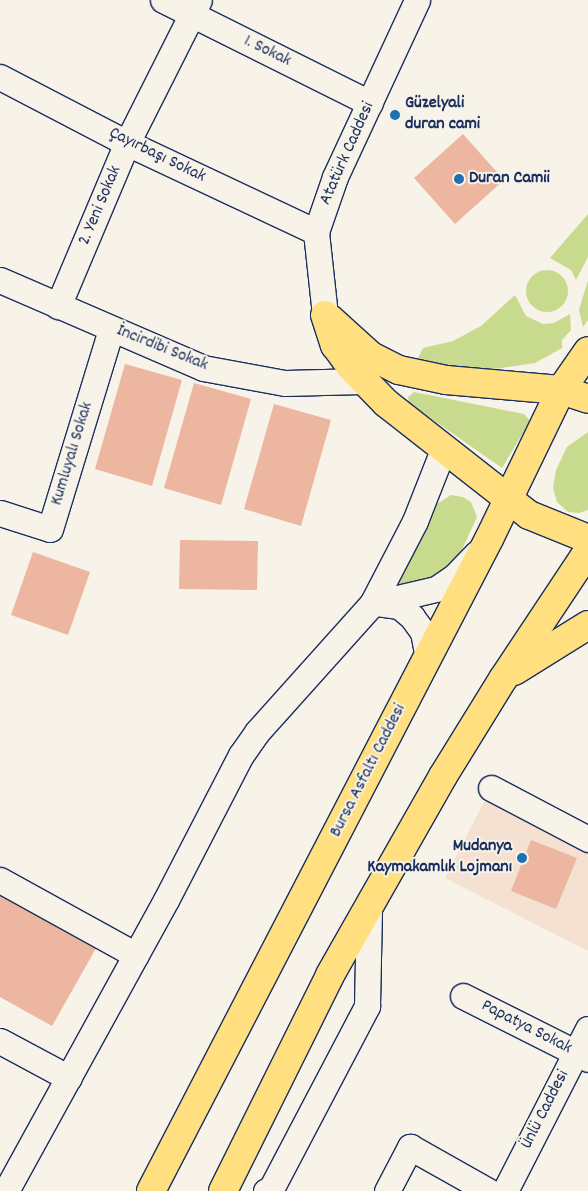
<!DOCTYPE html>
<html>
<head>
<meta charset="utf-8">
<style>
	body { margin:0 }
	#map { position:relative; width:588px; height:1191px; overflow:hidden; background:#f7f3e8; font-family:Dekko,sans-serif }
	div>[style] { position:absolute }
	.built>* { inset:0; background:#f4e1d2 }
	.green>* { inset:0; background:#c8da8e }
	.round { border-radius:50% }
	.building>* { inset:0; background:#ecb6a0 }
	.roads { filter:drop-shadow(1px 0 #1b2f5e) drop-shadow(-1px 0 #1b2f5e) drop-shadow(0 1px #1b2f5e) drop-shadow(0 -1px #1b2f5e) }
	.minor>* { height:25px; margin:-12.5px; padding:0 12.5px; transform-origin:12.5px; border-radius:12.5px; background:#f7f3e8 }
	.highway>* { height:28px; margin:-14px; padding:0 14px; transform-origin:14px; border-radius:14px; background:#ffdf80 }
	.dots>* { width:14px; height:14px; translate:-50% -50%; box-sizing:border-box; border:2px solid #f7f3e8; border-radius:50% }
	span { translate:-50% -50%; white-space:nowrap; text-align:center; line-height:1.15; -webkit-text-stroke:4px #f7f3e8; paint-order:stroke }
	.street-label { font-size:18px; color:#1b2f5e }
	.poi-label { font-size:18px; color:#1b2f5e; font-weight:700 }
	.left { translate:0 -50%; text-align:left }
	.right { translate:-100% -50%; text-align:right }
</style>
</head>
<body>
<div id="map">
	<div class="built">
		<div style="clip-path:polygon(491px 788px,588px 839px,588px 951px,445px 878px)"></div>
	</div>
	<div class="green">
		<div style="clip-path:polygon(588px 214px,588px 257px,576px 280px,571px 270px,550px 258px)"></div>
		<div class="round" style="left:526px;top:270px;width:42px;height:42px"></div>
		<div style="clip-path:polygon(588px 280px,588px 320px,583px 327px,579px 310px)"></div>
		<div style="clip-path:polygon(515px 295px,526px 316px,543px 324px,554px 323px,570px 314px,571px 330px,562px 340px,562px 348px,535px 363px,494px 369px,436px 365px,418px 358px,423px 348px,453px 341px,481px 326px)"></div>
		<div style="clip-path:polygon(414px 392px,524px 414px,530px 421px,502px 468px,409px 403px,408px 397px)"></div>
		<div style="clip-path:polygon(588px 432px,588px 510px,579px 513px,568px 512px,557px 502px,553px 488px,556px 470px,567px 447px)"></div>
		<div style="clip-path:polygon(451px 495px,463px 497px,471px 502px,477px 517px,459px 556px,434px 581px,396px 588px,395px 581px,434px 506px)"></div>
	</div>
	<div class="building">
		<div style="clip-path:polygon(463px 134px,504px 180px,455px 224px,414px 178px)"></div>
		<div style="clip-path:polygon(125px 364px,182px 380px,152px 486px,95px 469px)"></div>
		<div style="clip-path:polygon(194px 383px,251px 399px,221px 505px,164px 488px)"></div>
		<div style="clip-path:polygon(274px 404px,331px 420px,301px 526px,244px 509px)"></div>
		<div style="clip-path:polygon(180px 540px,258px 541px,257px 590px,179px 589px)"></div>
		<div style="clip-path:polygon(33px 552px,90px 572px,68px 635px,11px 615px)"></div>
		<div style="clip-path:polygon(531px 840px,577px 858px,556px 909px,511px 891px)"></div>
		<div style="clip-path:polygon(0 889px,99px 943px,52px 1026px,0 997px)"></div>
	</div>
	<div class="roads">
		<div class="minor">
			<div style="left:163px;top:0;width:231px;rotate:26.5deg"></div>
			<div style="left:0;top:77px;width:143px;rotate:27.5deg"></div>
			<div style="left:127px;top:143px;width:209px;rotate:25.2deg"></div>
			<div style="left:0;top:280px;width:221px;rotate:23.4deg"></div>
			<div style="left:203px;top:368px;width:83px;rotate:10.4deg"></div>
			<div style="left:285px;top:383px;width:77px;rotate:-1.5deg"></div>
			<div style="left:58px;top:306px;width:177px;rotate:-67.1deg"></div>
			<div style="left:127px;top:143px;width:160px;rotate:-63.3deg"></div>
			<div style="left:325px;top:315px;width:83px;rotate:-96.2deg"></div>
			<div style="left:316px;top:232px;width:58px;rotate:-70.9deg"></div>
			<div style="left:335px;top:177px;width:195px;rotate:-65.1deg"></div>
			<div style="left:0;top:513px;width:52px;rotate:17.7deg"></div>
			<div style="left:50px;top:529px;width:209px;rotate:-73deg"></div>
			<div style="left:377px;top:603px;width:22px;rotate:8deg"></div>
			<div style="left:399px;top:606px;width:17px;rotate:40deg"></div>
			<div style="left:412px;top:617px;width:19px;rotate:54deg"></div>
			<div style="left:423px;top:632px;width:25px;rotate:79deg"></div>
			<div style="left:372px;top:604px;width:66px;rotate:-13.2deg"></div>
			<div style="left:436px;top:589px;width:22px;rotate:-34deg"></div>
			<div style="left:454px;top:577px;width:33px;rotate:-46deg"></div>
			<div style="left:491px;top:788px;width:110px;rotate:27.7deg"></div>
			<div style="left:0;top:880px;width:155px;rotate:28.9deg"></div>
			<div style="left:463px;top:996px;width:140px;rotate:26.7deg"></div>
			<div style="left:0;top:1041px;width:78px;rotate:28.2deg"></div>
			<div style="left:6px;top:1191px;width:332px;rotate:-61.2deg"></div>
			<div style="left:166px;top:900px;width:163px;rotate:-62.7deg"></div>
			<div style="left:241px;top:755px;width:28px;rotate:-55deg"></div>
			<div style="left:257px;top:732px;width:172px;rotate:-48.1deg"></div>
			<div style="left:372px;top:604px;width:93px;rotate:-62.6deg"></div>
			<div style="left:415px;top:521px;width:76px;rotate:-68.5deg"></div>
			<div style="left:266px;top:1191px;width:5px;rotate:-22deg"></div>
			<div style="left:271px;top:1189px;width:207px;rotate:-62.3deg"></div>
			<div style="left:367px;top:1006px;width:98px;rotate:-88.8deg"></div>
			<div style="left:387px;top:1191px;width:50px;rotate:-62.4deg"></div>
			<div style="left:410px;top:1147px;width:90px;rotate:29.4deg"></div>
			<div style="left:505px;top:1191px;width:182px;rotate:-62.9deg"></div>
		</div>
		<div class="highway">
			<div style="left:325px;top:315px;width:32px;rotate:72deg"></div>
			<div style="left:335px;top:345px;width:26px;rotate:54deg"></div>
			<div style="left:350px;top:366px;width:52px;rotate:45.8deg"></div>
			<div style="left:386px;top:403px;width:182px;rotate:38.1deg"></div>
			<div style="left:529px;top:515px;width:64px;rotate:22.1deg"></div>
			<div style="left:330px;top:319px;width:55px;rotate:42.1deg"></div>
			<div style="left:371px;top:356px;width:31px;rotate:27deg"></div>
			<div style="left:399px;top:370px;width:48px;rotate:12deg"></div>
			<div style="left:446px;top:380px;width:115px;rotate:5deg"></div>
			<div style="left:561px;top:390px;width:28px;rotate:18deg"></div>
			<div style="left:514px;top:671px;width:87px;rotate:-31.9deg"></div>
			<div style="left:151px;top:1191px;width:734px;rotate:-62.6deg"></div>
			<div style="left:489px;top:539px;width:165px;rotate:-64.2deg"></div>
			<div style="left:561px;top:390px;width:47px;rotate:-55.3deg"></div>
			<div style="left:223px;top:1191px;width:241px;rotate:-63.6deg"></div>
			<div style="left:330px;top:975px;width:229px;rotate:-60.4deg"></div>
			<div style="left:443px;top:776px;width:114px;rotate:-58.3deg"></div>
			<div style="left:503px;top:679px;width:154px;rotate:-56.4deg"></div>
		</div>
	</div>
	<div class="dots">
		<div style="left:395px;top:115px;background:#1f6fb2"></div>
		<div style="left:459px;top:179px;background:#1f6fb2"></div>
		<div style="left:522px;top:858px;background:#1f6fb2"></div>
	</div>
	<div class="street-label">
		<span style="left:267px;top:52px;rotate:26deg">1. Sokak</span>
		<span style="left:348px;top:154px;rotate:-66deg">Atatürk Caddesi</span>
		<span style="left:157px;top:156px;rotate:26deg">Çayırbaşı Sokak</span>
		<span style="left:101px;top:206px;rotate:-67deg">2. Yeni Sokak</span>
		<span style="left:162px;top:349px;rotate:22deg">İncirdibi Sokak</span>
		<span style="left:73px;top:454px;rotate:-73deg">Kumluyalı Sokak</span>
		<span style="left:369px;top:771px;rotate:-63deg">Bursa Asfaltı Caddesi</span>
		<span style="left:526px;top:1028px;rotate:27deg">Papatya Sokak</span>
		<span style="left:546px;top:1110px;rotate:-63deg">Ünlü Caddesi</span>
	</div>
	<div class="poi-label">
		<span class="left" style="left:405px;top:115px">Güzelyali<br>duran cami</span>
		<span class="left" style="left:469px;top:179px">Duran Camii</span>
		<span class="right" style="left:512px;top:858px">Mudanya<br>Kaymakamlık Lojmanı</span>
	</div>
</div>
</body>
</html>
